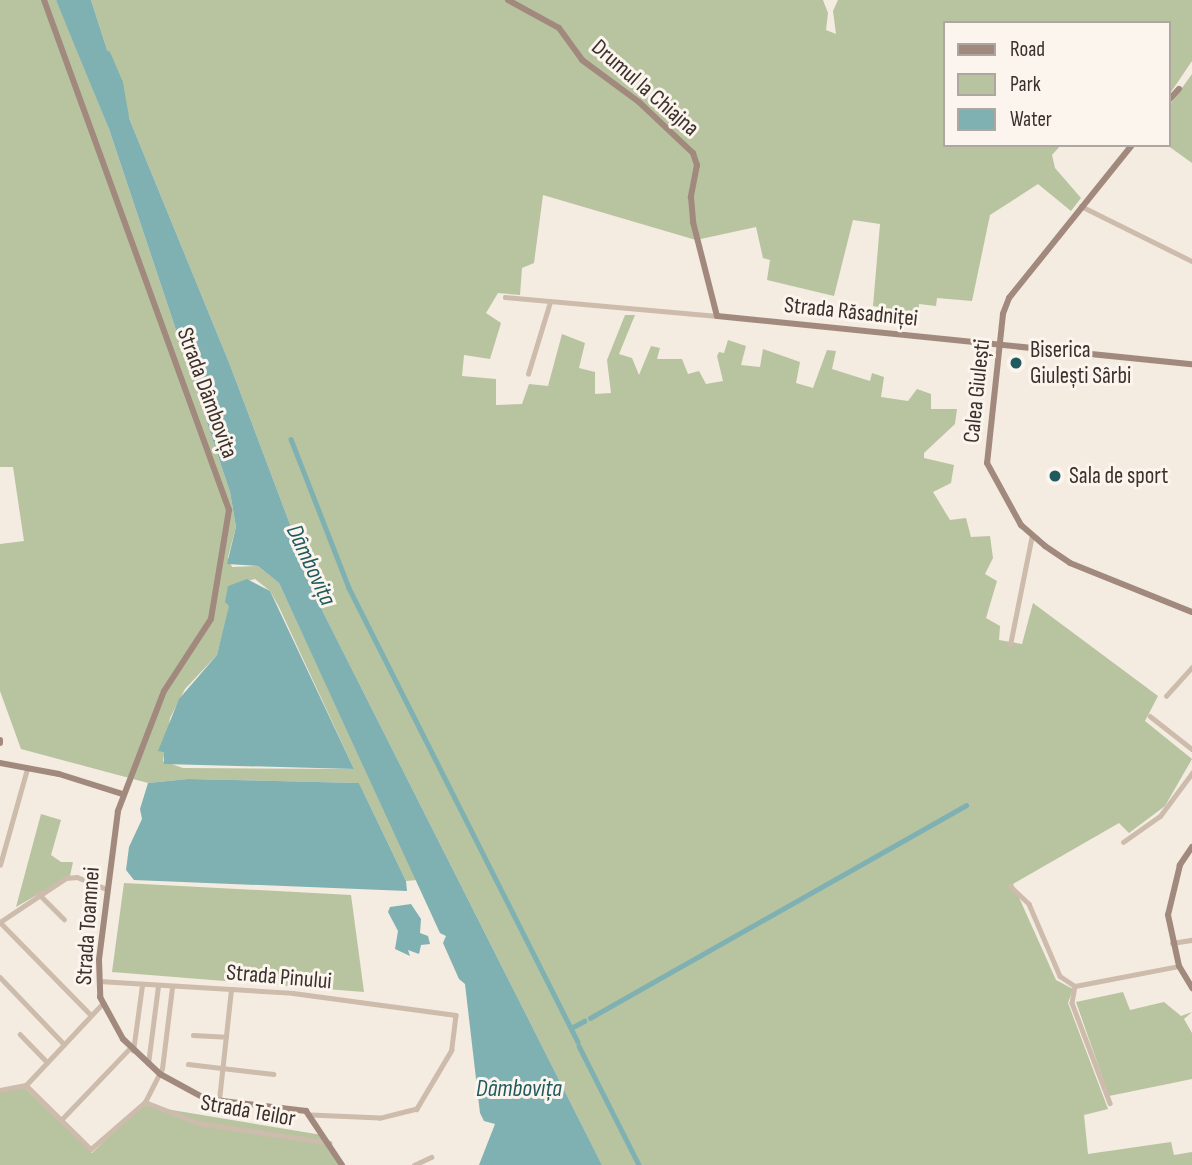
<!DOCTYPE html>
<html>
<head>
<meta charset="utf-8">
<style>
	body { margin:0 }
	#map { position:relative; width:1192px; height:1165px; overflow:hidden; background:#f4ebe1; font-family:"Sofia Sans Condensed",sans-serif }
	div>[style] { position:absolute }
	.green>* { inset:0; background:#b8c4a0 }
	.water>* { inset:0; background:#7fb0b2 }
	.canal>* { height:4.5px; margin:-2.25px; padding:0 2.25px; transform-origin:2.25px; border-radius:2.25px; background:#7fb0b2 }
	.river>* { height:8px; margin:-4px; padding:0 4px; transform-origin:4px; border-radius:4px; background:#7fb0b2 }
	.street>* { height:4.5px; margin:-2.25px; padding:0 2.25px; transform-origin:2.25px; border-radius:2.25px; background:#cdbbac }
	.secondary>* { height:6px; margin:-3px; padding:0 3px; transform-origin:3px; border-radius:3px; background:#a18a7d }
	.dots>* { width:19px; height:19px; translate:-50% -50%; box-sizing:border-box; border:4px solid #fbf5ee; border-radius:50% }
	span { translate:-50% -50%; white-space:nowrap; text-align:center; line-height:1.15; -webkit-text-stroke:6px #fbf5ee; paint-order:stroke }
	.street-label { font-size:23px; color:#3b302b }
	.poi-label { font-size:23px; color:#3b302b }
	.left { translate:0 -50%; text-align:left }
	.water-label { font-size:24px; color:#1f5a5e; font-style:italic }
	.legend { position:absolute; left:943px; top:21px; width:228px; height:126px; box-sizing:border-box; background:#fbf5ee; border:2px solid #aea6a0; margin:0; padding:9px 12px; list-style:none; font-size:21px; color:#3b302b }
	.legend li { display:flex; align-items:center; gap:14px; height:35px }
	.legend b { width:35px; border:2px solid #aea6a0 }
</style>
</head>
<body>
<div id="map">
	<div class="green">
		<div style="clip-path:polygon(evenodd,0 0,56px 0,66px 20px,109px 129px,230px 492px,236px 527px,228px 557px,232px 567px,258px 566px,279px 583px,417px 880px,406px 881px,359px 783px,188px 779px,148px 783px,21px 749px,0 691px,0 544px,24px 541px,13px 467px,0 467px,0 0,255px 579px,270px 591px,279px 607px,354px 769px,183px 768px,163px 761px,170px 718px,185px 689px,217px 655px,230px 606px,228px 586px,255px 579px)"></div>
		<div style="clip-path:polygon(91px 0,823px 0,828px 13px,826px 30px,836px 34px,833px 11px,838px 0,1192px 0,1192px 61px,1169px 95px,1169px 23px,945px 23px,945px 145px,1061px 145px,1052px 155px,1055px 168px,1081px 198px,1071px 211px,1038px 184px,990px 215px,972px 301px,937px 298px,936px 306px,919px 304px,918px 318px,895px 318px,896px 310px,873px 306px,880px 224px,853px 220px,834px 296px,767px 280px,770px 260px,763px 258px,756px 227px,696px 240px,543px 195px,534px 263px,522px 268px,520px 295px,498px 293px,486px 313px,501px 323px,490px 359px,464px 355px,462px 376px,496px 379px,496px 405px,522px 404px,529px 384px,548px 386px,562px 334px,585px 343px,579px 368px,595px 372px,595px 394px,611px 393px,607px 360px,625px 315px,635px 315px,619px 354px,632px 358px,639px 375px,651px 346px,660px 348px,657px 359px,682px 359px,688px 374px,699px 371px,706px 384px,723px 381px,717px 356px,719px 352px,724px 353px,728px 340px,746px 346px,741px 365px,760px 367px,763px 349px,800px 362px,796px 383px,813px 388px,827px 350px,836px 351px,832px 369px,870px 381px,872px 373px,884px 377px,881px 397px,908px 401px,917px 389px,931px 394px,931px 409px,957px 409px,955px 424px,924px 453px,924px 458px,954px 465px,951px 483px,933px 492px,950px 520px,966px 518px,971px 537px,990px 536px,993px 558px,985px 574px,997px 581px,986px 618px,1000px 626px,999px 640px,1022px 644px,1033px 603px,1158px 696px,1145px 721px,1192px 759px,1165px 806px,1129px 833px,1119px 823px,1013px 884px,1056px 980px,1073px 989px,1068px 1003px,1108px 1109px,1084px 1115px,1088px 1154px,1171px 1142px,1174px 1155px,1192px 1152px,1192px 1165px,602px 1165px,323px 612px,230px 365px,129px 118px)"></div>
		<div style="clip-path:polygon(1192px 74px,1192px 163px,1167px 145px,1169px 106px)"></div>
		<div style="clip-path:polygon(41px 814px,61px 820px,51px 855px,61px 862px,73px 862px,70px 876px,16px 907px)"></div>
		<div style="clip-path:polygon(124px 883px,351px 895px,364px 992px,112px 972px)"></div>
		<div style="clip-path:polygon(1123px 992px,1130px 1010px,1164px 1002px,1181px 1016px,1192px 1012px,1184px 1019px,1192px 1033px,1192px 1079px,1109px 1096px,1076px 1002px)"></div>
		<div style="clip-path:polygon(23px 1086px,92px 1153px,142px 1105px,322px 1135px,340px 1165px,0 1165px,0 1092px)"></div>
	</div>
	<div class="water">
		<div style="clip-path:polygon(56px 0,91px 0,129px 118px,230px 365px,323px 612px,602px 1165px,479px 1165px,495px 1124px,484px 1121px,480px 1113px,465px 984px,459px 979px,443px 943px,446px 936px,440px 933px,279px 583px,258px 566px,227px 564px,236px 527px,230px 492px,109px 129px)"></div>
		<div style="clip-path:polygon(247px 579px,270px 591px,354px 769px,164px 764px,164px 752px,158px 751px,179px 699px,217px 655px,229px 606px,225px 602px,228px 586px)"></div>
		<div style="clip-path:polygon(188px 779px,359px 783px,406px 881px,407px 891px,134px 880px,126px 870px,129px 847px,142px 819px,140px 809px,148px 783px)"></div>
		<div style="clip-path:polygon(411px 904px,421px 919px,420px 933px,428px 936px,430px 944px,421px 945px,419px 954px,408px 950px,410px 956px,395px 949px,398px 931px,388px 912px,390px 907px)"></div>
	</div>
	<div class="canal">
		<div style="left:291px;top:439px;width:160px;rotate:68.7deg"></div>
		<div style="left:349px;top:588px;width:508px;rotate:63.23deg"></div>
		<div style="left:590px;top:1018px;width:432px;rotate:-29.5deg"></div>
		<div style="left:571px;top:1028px;width:15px;rotate:-28deg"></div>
		<div style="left:579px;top:1046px;width:133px;rotate:63.2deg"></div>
	</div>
	<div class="river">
		<div style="left:107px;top:55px;width:30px;rotate:67deg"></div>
		<div style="left:119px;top:83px;width:34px;rotate:80deg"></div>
	</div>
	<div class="street">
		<div style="left:1081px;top:206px;width:124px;rotate:26.4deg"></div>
		<div style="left:505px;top:297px;width:213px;rotate:5.1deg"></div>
		<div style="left:528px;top:374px;width:75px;rotate:-73deg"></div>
		<div style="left:1010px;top:645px;width:112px;rotate:-78.7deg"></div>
		<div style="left:1166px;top:696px;width:39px;rotate:-48deg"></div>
		<div style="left:1150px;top:716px;width:53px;rotate:38.2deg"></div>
		<div style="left:1123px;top:842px;width:45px;rotate:-35.1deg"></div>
		<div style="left:1160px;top:816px;width:54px;rotate:-53.3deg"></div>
		<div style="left:0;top:865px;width:100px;rotate:-74.3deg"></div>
		<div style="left:1010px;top:886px;width:26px;rotate:43deg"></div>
		<div style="left:1029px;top:904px;width:78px;rotate:66.7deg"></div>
		<div style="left:1060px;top:976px;width:18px;rotate:34deg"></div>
		<div style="left:1075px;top:986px;width:17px;rotate:100deg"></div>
		<div style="left:1072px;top:1003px;width:107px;rotate:69.2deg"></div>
		<div style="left:38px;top:893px;width:37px;rotate:45deg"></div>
		<div style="left:0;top:922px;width:130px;rotate:45.6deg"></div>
		<div style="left:0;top:922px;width:79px;rotate:-33.7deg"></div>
		<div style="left:66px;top:878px;width:11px;rotate:-5deg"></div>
		<div style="left:77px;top:877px;width:32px;rotate:22deg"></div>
		<div style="left:1172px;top:943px;width:20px;rotate:-9deg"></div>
		<div style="left:0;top:977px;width:93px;rotate:46.3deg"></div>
		<div style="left:99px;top:981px;width:194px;rotate:3.5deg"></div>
		<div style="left:293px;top:993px;width:164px;rotate:7.7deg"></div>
		<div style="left:456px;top:1015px;width:35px;rotate:97deg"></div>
		<div style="left:452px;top:1050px;width:69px;rotate:120.7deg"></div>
		<div style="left:417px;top:1109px;width:38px;rotate:166deg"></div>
		<div style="left:380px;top:1118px;width:69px;rotate:-177.5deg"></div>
		<div style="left:1075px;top:986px;width:106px;rotate:-10.9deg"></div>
		<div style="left:20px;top:1034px;width:39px;rotate:46deg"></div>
		<div style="left:193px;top:1035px;width:33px;rotate:3deg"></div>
		<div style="left:133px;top:1051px;width:67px;rotate:-82.2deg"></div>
		<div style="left:148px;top:1064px;width:79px;rotate:-82.7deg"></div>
		<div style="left:188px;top:1064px;width:86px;rotate:6.7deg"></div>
		<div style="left:26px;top:1085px;width:111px;rotate:-46.8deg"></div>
		<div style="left:0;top:1090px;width:26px;rotate:-11deg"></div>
		<div style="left:26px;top:1085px;width:91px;rotate:44.6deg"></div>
		<div style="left:91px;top:1149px;width:72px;rotate:-41deg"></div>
		<div style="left:145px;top:1102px;width:58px;rotate:21.3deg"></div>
		<div style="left:199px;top:1123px;width:132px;rotate:8.7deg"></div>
		<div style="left:219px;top:1100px;width:111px;rotate:-83.8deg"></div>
		<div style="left:145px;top:1102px;width:37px;rotate:-63deg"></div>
		<div style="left:162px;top:1069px;width:83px;rotate:-83deg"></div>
		<div style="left:61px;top:1120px;width:100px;rotate:-46.2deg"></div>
		<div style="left:414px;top:1165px;width:19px;rotate:-25deg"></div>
	</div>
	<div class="secondary">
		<div style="left:44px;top:0;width:543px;rotate:70.06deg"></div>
		<div style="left:229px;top:510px;width:110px;rotate:99.4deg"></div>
		<div style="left:211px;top:619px;width:86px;rotate:123.1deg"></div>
		<div style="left:164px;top:691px;width:129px;rotate:111deg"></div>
		<div style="left:118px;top:811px;width:150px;rotate:97.3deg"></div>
		<div style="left:99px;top:960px;width:37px;rotate:88deg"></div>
		<div style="left:100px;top:997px;width:48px;rotate:61.3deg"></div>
		<div style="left:123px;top:1039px;width:51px;rotate:43.4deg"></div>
		<div style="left:160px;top:1074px;width:52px;rotate:28.5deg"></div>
		<div style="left:206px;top:1099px;width:101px;rotate:6.8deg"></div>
		<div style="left:306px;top:1111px;width:65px;rotate:56.3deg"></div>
		<div style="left:508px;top:0;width:58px;rotate:28.8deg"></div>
		<div style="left:559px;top:28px;width:39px;rotate:54deg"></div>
		<div style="left:582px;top:60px;width:71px;rotate:36.4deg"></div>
		<div style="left:639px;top:102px;width:74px;rotate:43.4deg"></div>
		<div style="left:693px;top:153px;width:13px;rotate:72deg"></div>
		<div style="left:697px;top:165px;width:33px;rotate:101deg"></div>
		<div style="left:691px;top:197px;width:25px;rotate:85deg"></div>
		<div style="left:693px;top:222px;width:97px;rotate:75.7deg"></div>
		<div style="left:717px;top:316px;width:477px;rotate:5.8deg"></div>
		<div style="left:1169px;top:100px;width:15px;rotate:-48deg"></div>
		<div style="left:1132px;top:145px;width:196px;rotate:128.8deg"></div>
		<div style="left:1009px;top:298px;width:17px;rotate:111deg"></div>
		<div style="left:1003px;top:314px;width:150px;rotate:96.1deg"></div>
		<div style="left:987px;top:463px;width:71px;rotate:61.3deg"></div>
		<div style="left:1021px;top:525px;width:32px;rotate:41deg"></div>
		<div style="left:1045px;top:546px;width:30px;rotate:34deg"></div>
		<div style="left:1070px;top:563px;width:131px;rotate:21.9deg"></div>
		<div style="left:0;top:740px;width:3px;rotate:90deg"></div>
		<div style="left:0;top:763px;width:60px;rotate:10.6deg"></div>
		<div style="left:59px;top:774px;width:67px;rotate:17.4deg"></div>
		<div style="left:1192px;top:847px;width:22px;rotate:124deg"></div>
		<div style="left:1180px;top:865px;width:51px;rotate:103.5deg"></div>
		<div style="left:1168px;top:915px;width:52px;rotate:77.8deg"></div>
		<div style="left:1179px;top:966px;width:26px;rotate:59deg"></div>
	</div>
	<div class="dots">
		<div style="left:1016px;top:363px;background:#1f5a5e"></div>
		<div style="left:1055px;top:476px;background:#1f5a5e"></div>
	</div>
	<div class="street-label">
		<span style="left:645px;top:88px;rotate:41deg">Drumul la Chiajna</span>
		<span style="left:851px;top:312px;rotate:6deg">Strada Răsadniței</span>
		<span style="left:977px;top:391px;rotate:-84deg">Calea Giulești</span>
		<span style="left:207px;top:393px;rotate:70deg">Strada Dâmbovița</span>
		<span style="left:88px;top:926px;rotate:-86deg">Strada Toamnei</span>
		<span style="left:279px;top:977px;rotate:5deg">Strada Pinului</span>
		<span style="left:248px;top:1111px;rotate:10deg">Strada Teilor</span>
	</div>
	<div class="poi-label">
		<span class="left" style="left:1030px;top:363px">Biserica<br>Giulești Sârbi</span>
		<span class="left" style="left:1069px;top:476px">Sala de sport</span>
	</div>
	<div class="water-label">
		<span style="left:311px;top:565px;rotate:65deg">Dâmbovița</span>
		<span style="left:519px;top:1089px">Dâmbovița</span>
	</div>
	<ul class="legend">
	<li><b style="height:9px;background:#a18a7d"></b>Road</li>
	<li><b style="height:19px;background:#b8c4a0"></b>Park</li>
	<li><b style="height:19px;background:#7fb0b2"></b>Water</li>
	</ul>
</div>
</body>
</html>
